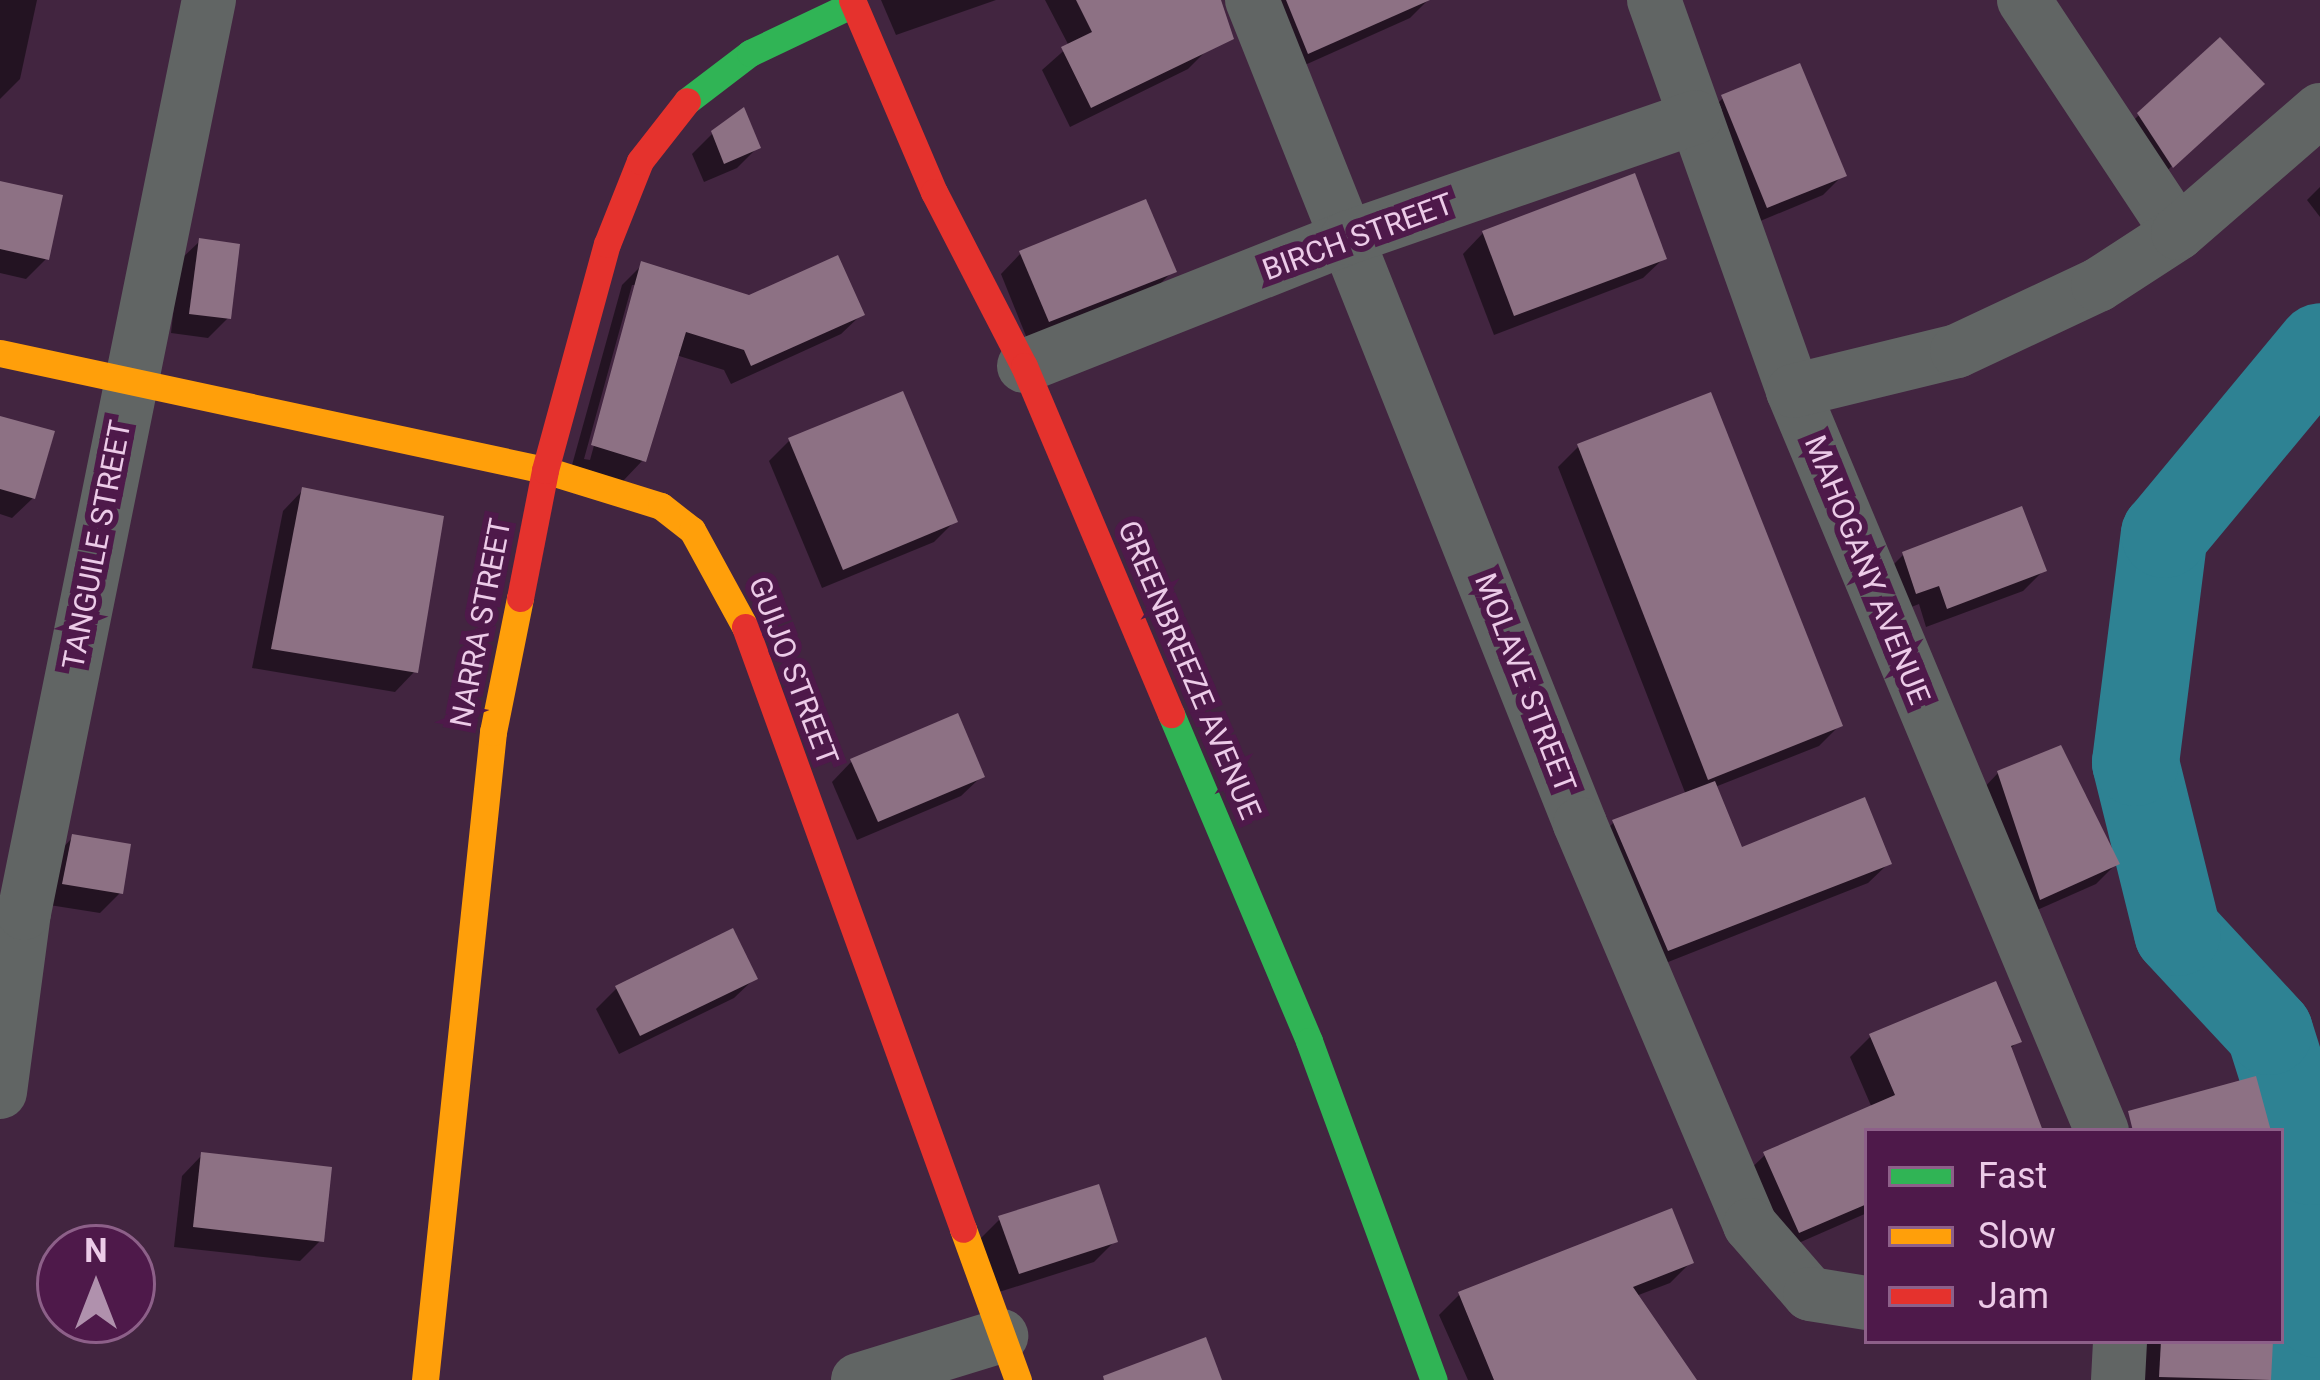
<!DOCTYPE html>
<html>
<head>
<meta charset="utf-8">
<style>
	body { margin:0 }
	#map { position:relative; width:2320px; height:1380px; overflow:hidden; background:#422540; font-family:Roboto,sans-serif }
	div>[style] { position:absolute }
	.shadow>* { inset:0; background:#0007 }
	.river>* { height:87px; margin:-43.5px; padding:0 43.5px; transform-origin:43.5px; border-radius:43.5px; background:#2e8293 }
	.building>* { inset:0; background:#8d7184 }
	.street>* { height:54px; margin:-27px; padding:0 27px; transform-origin:27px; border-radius:27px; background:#616564 }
	.fast>* { height:27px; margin:-13.5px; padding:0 13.5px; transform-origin:13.5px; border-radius:13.5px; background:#30b455 }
	.slow>* { height:27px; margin:-13.5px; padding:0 13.5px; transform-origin:13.5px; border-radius:13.5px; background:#ff9f0a }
	.jam>* { height:27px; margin:-13.5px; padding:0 13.5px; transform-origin:13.5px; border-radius:13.5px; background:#e5322d }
	span { translate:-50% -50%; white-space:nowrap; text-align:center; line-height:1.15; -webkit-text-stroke:12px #4e194a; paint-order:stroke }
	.street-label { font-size:30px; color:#eccbe8 }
	.legend { position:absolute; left:1864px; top:1128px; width:420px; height:216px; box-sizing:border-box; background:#4e194a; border:3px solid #8d6089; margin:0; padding:15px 21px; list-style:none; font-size:36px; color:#eccbe8 }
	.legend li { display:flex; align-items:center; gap:24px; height:60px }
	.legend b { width:60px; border:3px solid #8d6089 }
	.north { position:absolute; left:36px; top:1224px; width:120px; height:120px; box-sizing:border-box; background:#4e194a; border:3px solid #8d6089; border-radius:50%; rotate:0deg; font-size:33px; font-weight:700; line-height:48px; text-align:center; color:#eccbe8 }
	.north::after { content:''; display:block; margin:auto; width:42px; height:54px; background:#b091ad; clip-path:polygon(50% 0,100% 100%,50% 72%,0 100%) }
</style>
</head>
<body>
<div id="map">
	<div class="shadow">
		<div style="clip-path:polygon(0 0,37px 0,20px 79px,0 99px)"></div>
		<div style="clip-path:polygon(881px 0,996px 0,896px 35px)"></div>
		<div style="clip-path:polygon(1045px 0,1183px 0,1208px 49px,1188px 69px,1070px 127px,1042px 70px,1069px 46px)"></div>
		<div style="clip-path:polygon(1258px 0,1428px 0,1410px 18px,1287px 73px)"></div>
		<div style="clip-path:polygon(1723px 98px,1843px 175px,1823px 195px,1746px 227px,1703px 118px)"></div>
		<div style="clip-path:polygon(2240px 105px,2151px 185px,2118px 136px,2139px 115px)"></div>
		<div style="clip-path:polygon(713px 133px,757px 148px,737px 168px,704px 182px,692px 154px)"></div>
		<div style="clip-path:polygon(0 184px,46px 259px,26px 279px,0 273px)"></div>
		<div style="clip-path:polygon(2320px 187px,2320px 217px,2307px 200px)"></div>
		<div style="clip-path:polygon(1483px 233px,1664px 258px,1643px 278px,1494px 335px,1463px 254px)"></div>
		<div style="clip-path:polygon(200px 241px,228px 318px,208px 338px,171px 333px,179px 261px)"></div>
		<div style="clip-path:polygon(1021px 253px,1173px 271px,1153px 291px,1028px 341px,1001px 274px)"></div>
		<div style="clip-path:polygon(evenodd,642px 265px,750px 298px,862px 314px,841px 334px,731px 384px,724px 370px,676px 355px,643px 460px,623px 481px,572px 465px,622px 285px,642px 265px,632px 285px,638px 285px,590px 460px,584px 459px,632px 285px)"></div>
		<div style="clip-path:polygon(0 419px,33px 498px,12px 518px,0 514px)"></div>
		<div style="clip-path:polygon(790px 440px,954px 522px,934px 542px,822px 588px,769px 461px)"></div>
		<div style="clip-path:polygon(1578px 447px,1840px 725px,1819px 746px,1715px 787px,1740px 851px,1889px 863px,1868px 883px,1648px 970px,1594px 843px,1614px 822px,1686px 795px,1558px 467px)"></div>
		<div style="clip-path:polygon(303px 490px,415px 671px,395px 692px,252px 668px,283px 511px)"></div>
		<div style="clip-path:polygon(1903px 555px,2044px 570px,2023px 591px,1926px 627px,1919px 604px,1896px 613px,1883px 575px)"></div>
		<div style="clip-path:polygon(852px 761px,982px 776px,961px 796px,857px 840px,832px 782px)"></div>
		<div style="clip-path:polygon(1998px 773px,2116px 864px,2096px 884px,2019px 918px,1978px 794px)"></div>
		<div style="clip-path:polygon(73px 837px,120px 893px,100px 913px,43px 904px,53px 858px)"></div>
		<div style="clip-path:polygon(755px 978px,734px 998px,619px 1054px,596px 1009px,617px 988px)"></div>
		<div style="clip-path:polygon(1871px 1036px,2018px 1041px,2009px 1050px,2040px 1131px,1867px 1131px,1867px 1213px,1778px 1252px,1744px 1175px,1765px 1155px,1872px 1108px,1850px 1057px)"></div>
		<div style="clip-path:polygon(202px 1155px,321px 1240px,300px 1261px,174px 1247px,182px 1176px)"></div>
		<div style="clip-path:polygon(1000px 1219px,1114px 1242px,1094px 1262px,999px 1292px,980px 1239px)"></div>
		<div style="clip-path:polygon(1691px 1262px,1670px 1283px,1636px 1296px,1693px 1380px,1468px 1380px,1439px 1315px,1460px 1294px)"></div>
		<div style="clip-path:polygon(2145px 1341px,2270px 1341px,2268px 1380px,2141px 1380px)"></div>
	</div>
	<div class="river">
		<div style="left:2312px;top:1380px;width:66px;rotate:-84.8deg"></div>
		<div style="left:2318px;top:1314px;width:153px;rotate:-93deg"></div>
		<div style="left:2310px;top:1161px;width:136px;rotate:-107.5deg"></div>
		<div style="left:2269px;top:1031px;width:135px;rotate:-132.9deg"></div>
		<div style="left:2177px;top:932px;width:175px;rotate:-103.9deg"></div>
		<div style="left:2135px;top:762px;width:230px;rotate:-82.8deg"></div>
		<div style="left:2164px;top:534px;width:244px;rotate:-50.3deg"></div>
	</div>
	<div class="building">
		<div style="clip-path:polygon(1076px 0,1221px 0,1234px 39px,1091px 108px,1061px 47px,1092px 32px)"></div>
		<div style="clip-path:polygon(1286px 0,1430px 0,1308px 54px)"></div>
		<div style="clip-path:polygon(2220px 37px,2265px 84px,2173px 168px,2137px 113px)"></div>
		<div style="clip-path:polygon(1800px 63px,1847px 176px,1767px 208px,1721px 95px)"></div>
		<div style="clip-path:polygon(744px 107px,761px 148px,724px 164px,711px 131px)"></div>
		<div style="clip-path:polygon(1635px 173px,1667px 259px,1514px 316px,1482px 231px)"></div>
		<div style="clip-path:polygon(0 181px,63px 195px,49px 260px,0 249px)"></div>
		<div style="clip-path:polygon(1146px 199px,1177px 272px,1049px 322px,1019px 251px)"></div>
		<div style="clip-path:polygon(199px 238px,240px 244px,231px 319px,189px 314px)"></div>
		<div style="clip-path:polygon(838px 255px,865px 315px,751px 366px,744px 350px,686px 332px,646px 462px,591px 445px,641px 261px,749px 295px)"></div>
		<div style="clip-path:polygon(903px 391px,958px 522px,843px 570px,788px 438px)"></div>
		<div style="clip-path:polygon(1711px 392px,1843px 726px,1708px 780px,1577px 444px)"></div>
		<div style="clip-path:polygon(0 416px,55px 431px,35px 499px,0 489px)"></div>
		<div style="clip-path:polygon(302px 487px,444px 516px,418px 673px,271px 649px)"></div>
		<div style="clip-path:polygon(2022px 506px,2047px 571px,1947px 609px,1939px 586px,1916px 594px,1902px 552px)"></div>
		<div style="clip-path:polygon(958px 713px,985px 777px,878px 822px,850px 759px)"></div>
		<div style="clip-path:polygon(2061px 745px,2120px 864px,2040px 900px,1997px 771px)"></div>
		<div style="clip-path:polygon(1715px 781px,1742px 847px,1865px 797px,1892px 864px,1668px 951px,1612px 820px)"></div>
		<div style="clip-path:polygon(72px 834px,131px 844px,123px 894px,62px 884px)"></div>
		<div style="clip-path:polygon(733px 928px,758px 979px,640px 1036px,615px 986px)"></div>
		<div style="clip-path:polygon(1996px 981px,2022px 1042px,2011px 1046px,2043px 1131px,1867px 1131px,1867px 1204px,1799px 1233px,1763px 1152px,1895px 1095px,1869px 1034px)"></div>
		<div style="clip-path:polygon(2256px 1076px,2271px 1131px,2133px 1131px,2128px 1111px)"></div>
		<div style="clip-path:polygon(201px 1152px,332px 1167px,324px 1242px,193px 1227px)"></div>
		<div style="clip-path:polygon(1099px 1184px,1118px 1242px,1019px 1274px,998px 1216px)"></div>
		<div style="clip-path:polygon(1672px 1208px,1694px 1263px,1633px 1287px,1697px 1380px,1494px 1380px,1458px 1292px)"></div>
		<div style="clip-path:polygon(1206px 1337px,1222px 1380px,1104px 1380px,1103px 1376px)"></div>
		<div style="clip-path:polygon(2161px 1341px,2273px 1341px,2271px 1380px,2159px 1377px)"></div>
	</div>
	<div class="street">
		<div style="left:1252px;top:0;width:887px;rotate:68.29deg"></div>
		<div style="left:1580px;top:824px;width:436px;rotate:67deg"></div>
		<div style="left:1750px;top:1225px;width:91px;rotate:49deg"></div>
		<div style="left:1810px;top:1294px;width:58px;rotate:9deg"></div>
		<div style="left:1654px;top:0;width:415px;rotate:70.4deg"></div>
		<div style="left:1793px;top:391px;width:802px;rotate:67.34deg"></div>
		<div style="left:2024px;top:0;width:279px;rotate:56.5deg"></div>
		<div style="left:1024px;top:366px;width:347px;rotate:-21.6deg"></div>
		<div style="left:1347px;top:238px;width:369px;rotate:-19.1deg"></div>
		<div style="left:1793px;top:391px;width:169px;rotate:-13.7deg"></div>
		<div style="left:1957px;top:351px;width:156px;rotate:-25.1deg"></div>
		<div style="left:2098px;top:285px;width:95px;rotate:-33deg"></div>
		<div style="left:2178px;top:233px;width:188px;rotate:-40.9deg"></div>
		<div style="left:0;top:1092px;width:181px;rotate:-82.4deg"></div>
		<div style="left:24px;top:913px;width:932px;rotate:-78.55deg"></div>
		<div style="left:858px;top:1380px;width:150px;rotate:-17.1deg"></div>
		<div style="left:2118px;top:1380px;width:39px;rotate:-87deg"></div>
	</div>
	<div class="fast">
		<div style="left:687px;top:101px;width:79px;rotate:-37.3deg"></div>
		<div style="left:750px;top:53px;width:114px;rotate:-25.4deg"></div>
		<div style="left:1171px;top:714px;width:355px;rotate:67.1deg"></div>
		<div style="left:1309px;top:1041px;width:361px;rotate:69.8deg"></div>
	</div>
	<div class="slow">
		<div style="left:0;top:353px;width:557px;rotate:12.12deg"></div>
		<div style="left:545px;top:470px;width:121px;rotate:17.2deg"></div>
		<div style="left:661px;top:506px;width:39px;rotate:38deg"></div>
		<div style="left:692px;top:530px;width:111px;rotate:61.3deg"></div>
		<div style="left:963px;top:1229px;width:161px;rotate:70deg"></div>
		<div style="left:425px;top:1380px;width:652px;rotate:-84.01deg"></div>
		<div style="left:493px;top:732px;width:137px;rotate:-78.6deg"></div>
	</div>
	<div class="jam">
		<div style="left:852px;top:0;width:209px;rotate:66.9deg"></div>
		<div style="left:934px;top:192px;width:196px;rotate:62.7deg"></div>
		<div style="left:1024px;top:366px;width:378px;rotate:67.1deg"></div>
		<div style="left:520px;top:598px;width:130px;rotate:-78.9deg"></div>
		<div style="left:545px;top:470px;width:234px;rotate:-74.7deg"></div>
		<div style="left:607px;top:244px;width:89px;rotate:-68.3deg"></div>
		<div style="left:640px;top:161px;width:76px;rotate:-51.9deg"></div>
		<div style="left:745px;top:627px;width:640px;rotate:70.09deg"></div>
	</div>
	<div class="street-label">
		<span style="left:1358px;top:237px;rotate:-20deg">BIRCH STREET</span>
		<span style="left:97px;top:545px;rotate:-79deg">TANGUILE STREET</span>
		<span style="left:1867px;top:570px;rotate:68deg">MAHOGANY AVENUE</span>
		<span style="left:481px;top:623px;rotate:-79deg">NARRA STREET</span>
		<span style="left:1189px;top:670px;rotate:67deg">GREENBREEZE AVENUE</span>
		<span style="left:793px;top:671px;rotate:69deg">GUIJO STREET</span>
		<span style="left:1525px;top:683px;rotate:69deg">MOLAVE STREET</span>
	</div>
	<ul class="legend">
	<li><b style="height:15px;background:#30b455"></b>Fast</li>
	<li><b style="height:15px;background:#ff9f0a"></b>Slow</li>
	<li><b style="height:15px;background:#e5322d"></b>Jam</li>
	</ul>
	<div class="north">N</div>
</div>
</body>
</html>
